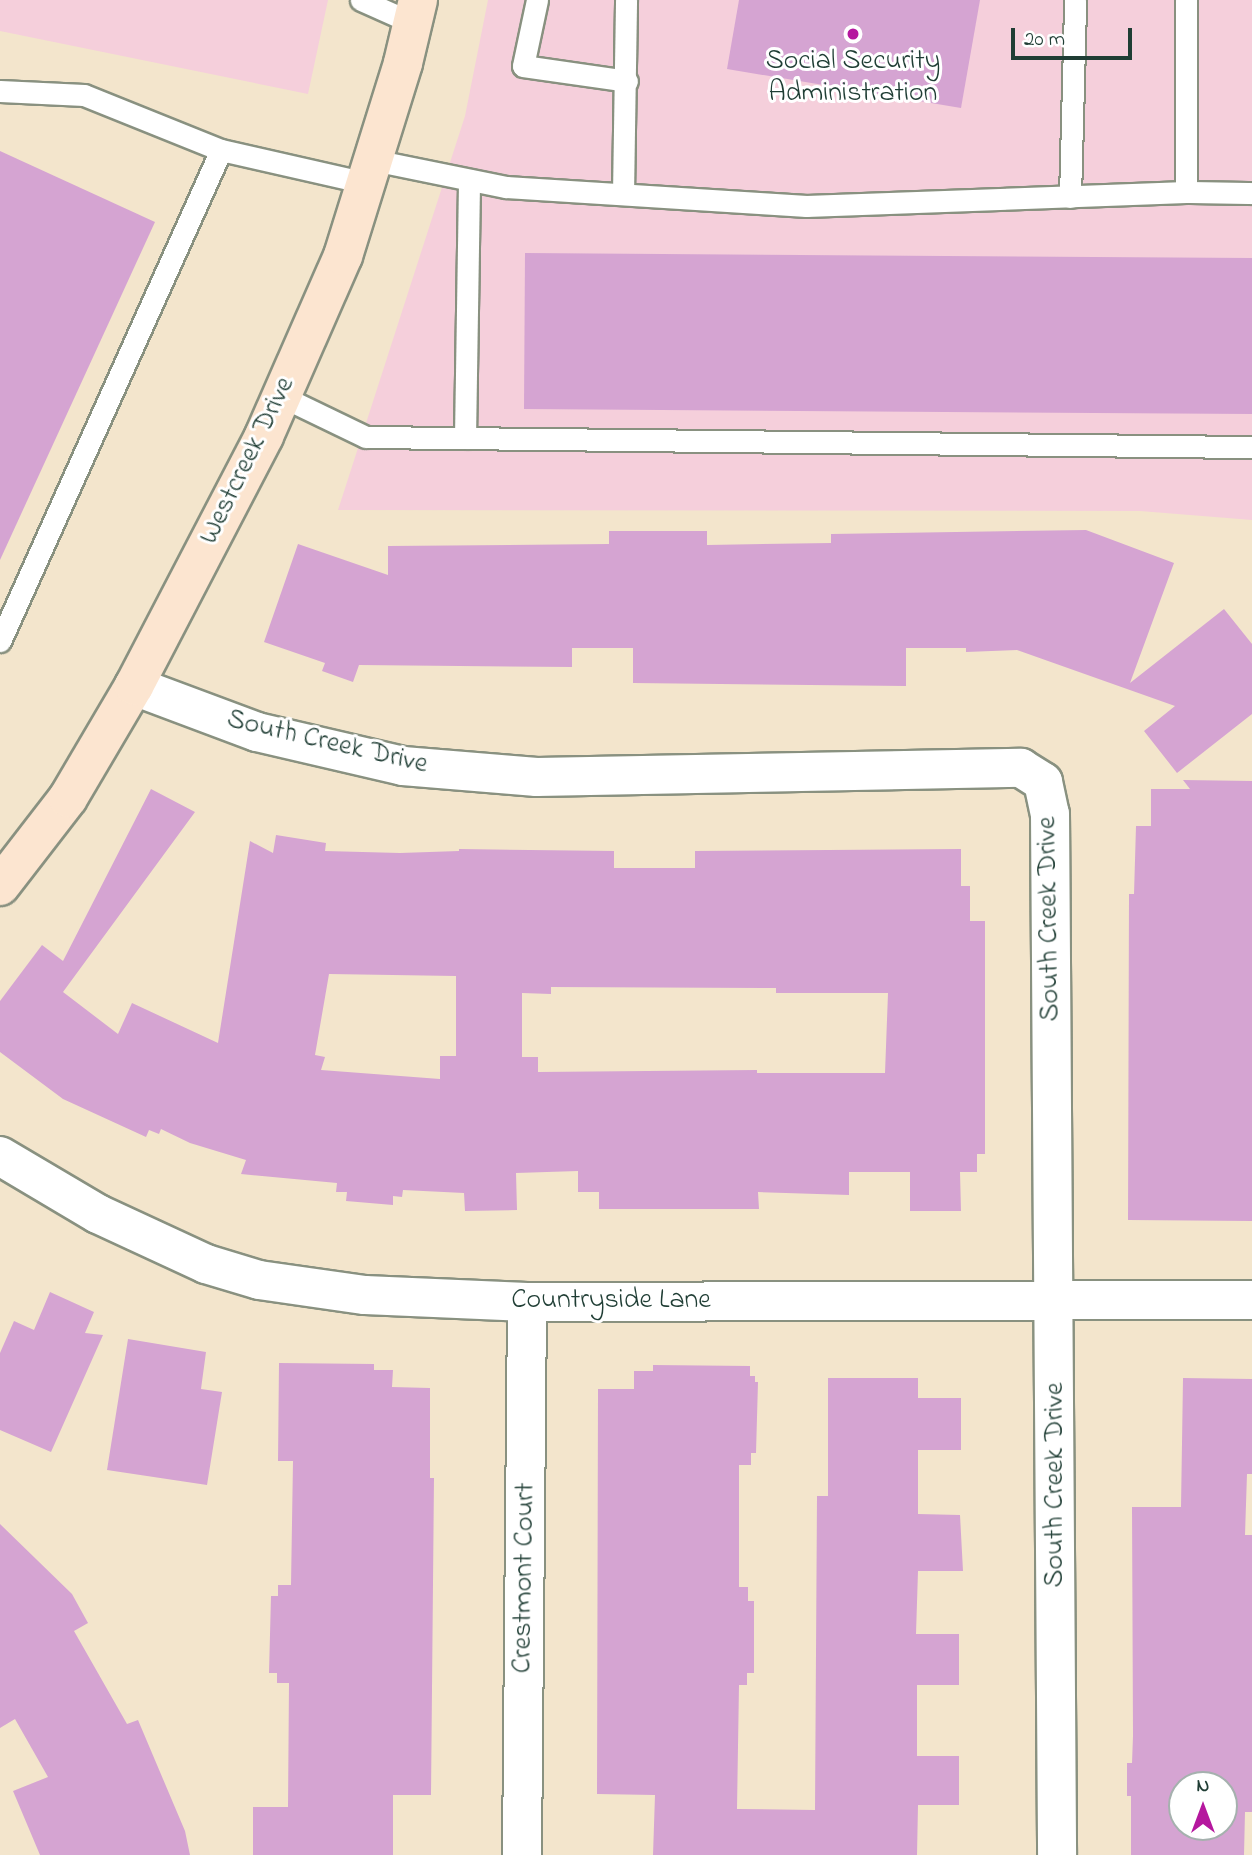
<!DOCTYPE html>
<html>
<head>
<meta charset="utf-8">
<style>
	body { margin:0 }
	#map { position:relative; width:1252px; height:1855px; overflow:hidden; background:#f3e5cc; font-family:"Indie Flower",sans-serif }
	div>[style] { position:absolute }
	.built>* { inset:0; background:#f5cfdb }
	.building>* { inset:0; background:#d5a4d2 }
	.roads { filter:drop-shadow(2px 0 #899180) drop-shadow(-2px 0 #899180) drop-shadow(0 2px #899180) drop-shadow(0 -2px #899180) }
	.lane>* { height:21px; margin:-10.5px; padding:0 10.5px; transform-origin:10.5px; border-radius:10.5px; background:#fff }
	.street>* { height:38px; margin:-19px; padding:0 19px; transform-origin:19px; border-radius:19px; background:#fff }
	.secondary>* { height:38px; margin:-19px; padding:0 19px; transform-origin:19px; border-radius:19px; background:#fce5d0 }
	.dots>* { width:19px; height:19px; translate:-50% -50%; box-sizing:border-box; border:4px solid #fff; border-radius:50% }
	span { translate:-50% -50%; white-space:nowrap; text-align:center; line-height:1.15; -webkit-text-stroke:6px #fff; paint-order:stroke }
	.poi-label { font-size:28px; color:#1f3d34 }
	.street-label { font-size:28px; color:#1f3d34 }
	.north { position:absolute; left:1168px; top:1771px; width:70px; height:70px; box-sizing:border-box; background:#fff; border:2px solid #a5b1ae; border-radius:50%; rotate:0deg; font-size:19px; font-weight:700; line-height:28px; text-align:center; color:#1f3d34 }
	.north::after { content:''; display:block; margin:auto; width:24px; height:32px; background:#b5179e; clip-path:polygon(50% 0,100% 100%,50% 72%,0 100%) }
	.scale { position:absolute; left:1011px; top:28px; width:121px; height:32px; box-sizing:border-box; border:4px solid #1f3d34; border-top:0; padding-left:9px; font-size:21px; line-height:24px; white-space:nowrap; color:#1f3d34; -webkit-text-stroke:5px #fff; paint-order:stroke }
</style>
</head>
<body>
<div id="map">
	<div class="built">
		<div style="clip-path:polygon(0 0,328px 0,308px 94px,0 31px)"></div>
		<div style="clip-path:polygon(488px 0,1252px 0,1252px 520px,1140px 511px,338px 510px,465px 116px)"></div>
	</div>
	<div class="building">
		<div style="clip-path:polygon(739px 0,980px 0,961px 108px,727px 69px)"></div>
		<div style="clip-path:polygon(0 151px,155px 222px,0 560px)"></div>
		<div style="clip-path:polygon(525px 253px,1252px 258px,1252px 414px,524px 409px)"></div>
		<div style="clip-path:polygon(1086px 530px,1174px 563px,1130px 683px,1224px 609px,1252px 644px,1252px 714px,1177px 773px,1144px 731px,1175px 706px,1017px 650px,966px 652px,966px 648px,906px 648px,906px 686px,633px 683px,633px 648px,572px 648px,572px 667px,359px 665px,353px 682px,322px 671px,325px 663px,264px 642px,298px 544px,388px 575px,388px 546px,609px 544px,609px 531px,707px 531px,707px 545px,831px 543px,831px 534px)"></div>
		<div style="clip-path:polygon(1183px 780px,1252px 781px,1252px 1221px,1128px 1220px,1129px 894px,1134px 894px,1136px 826px,1151px 826px,1151px 789px,1190px 789px)"></div>
		<div style="clip-path:polygon(evenodd,151px 789px,195px 812px,63px 992px,118px 1034px,132px 1003px,218px 1043px,250px 841px,273px 853px,276px 835px,326px 843px,325px 851px,400px 853px,459px 851px,459px 849px,614px 851px,614px 868px,695px 868px,695px 851px,961px 849px,961px 886px,970px 886px,970px 921px,985px 921px,985px 1154px,977px 1154px,977px 1172px,960px 1172px,961px 1211px,910px 1211px,910px 1172px,849px 1172px,849px 1195px,758px 1192px,759px 1209px,599px 1209px,599px 1192px,578px 1192px,578px 1171px,516px 1173px,517px 1210px,465px 1211px,464px 1193px,403px 1190px,402px 1197px,393px 1196px,393px 1205px,346px 1201px,347px 1192px,336px 1192px,337px 1183px,241px 1174px,246px 1160px,190px 1143px,161px 1129px,159px 1134px,149px 1130px,146px 1137px,63px 1099px,0 1052px,0 1001px,42px 945px,63px 961px,151px 789px,329px 974px,456px 976px,456px 1056px,440px 1056px,440px 1079px,321px 1070px,325px 1057px,315px 1055px,329px 974px,151px 789px,551px 987px,776px 988px,776px 993px,888px 993px,885px 1073px,757px 1073px,757px 1070px,538px 1072px,538px 1057px,522px 1057px,522px 993px,551px 994px,551px 987px)"></div>
		<div style="clip-path:polygon(50px 1292px,94px 1312px,85px 1333px,103px 1335px,51px 1452px,0 1430px,0 1353px,14px 1321px,34px 1330px)"></div>
		<div style="clip-path:polygon(128px 1339px,206px 1352px,201px 1389px,222px 1392px,207px 1485px,107px 1470px)"></div>
		<div style="clip-path:polygon(279px 1363px,374px 1364px,374px 1370px,393px 1370px,392px 1387px,430px 1388px,430px 1478px,434px 1478px,431px 1795px,393px 1795px,393px 1855px,253px 1855px,253px 1807px,288px 1807px,289px 1683px,277px 1683px,277px 1673px,269px 1673px,271px 1596px,278px 1596px,278px 1585px,291px 1585px,293px 1461px,278px 1461px)"></div>
		<div style="clip-path:polygon(653px 1365px,750px 1366px,750px 1376px,755px 1376px,755px 1382px,758px 1382px,756px 1453px,751px 1453px,751px 1465px,739px 1465px,739px 1587px,748px 1587px,748px 1601px,754px 1601px,754px 1673px,747px 1673px,747px 1685px,739px 1685px,737px 1809px,815px 1810px,817px 1496px,828px 1496px,828px 1378px,918px 1378px,918px 1398px,961px 1398px,961px 1450px,918px 1450px,918px 1514px,960px 1515px,963px 1571px,918px 1571px,916px 1634px,959px 1634px,959px 1685px,917px 1685px,917px 1756px,959px 1756px,959px 1805px,918px 1805px,917px 1855px,653px 1855px,655px 1795px,597px 1794px,598px 1389px,634px 1389px,634px 1371px,653px 1371px)"></div>
		<div style="clip-path:polygon(evenodd,1183px 1378px,1252px 1379px,1252px 1474px,1247px 1474px,1245px 1535px,1252px 1535px,1252px 1812px,1245px 1812px,1244px 1855px,1131px 1855px,1131px 1796px,1127px 1796px,1127px 1763px,1132px 1763px,1133px 1736px,1132px 1507px,1181px 1507px,1183px 1378px,1182px 1785px,1224px 1785px,1224px 1827px,1182px 1827px,1182px 1785px)"></div>
		<div style="clip-path:polygon(0 1524px,72px 1594px,88px 1623px,74px 1631px,127px 1724px,138px 1720px,185px 1831px,190px 1855px,40px 1855px,13px 1791px,48px 1777px,15px 1719px,0 1728px)"></div>
	</div>
	<div class="roads">
		<div class="lane">
			<div style="left:361px;top:0;width:57px;rotate:23.9deg"></div>
			<div style="left:537px;top:0;width:67px;rotate:102deg"></div>
			<div style="left:523px;top:66px;width:105px;rotate:8.2deg"></div>
			<div style="left:1186px;top:0;width:192px;rotate:90deg"></div>
			<div style="left:1186px;top:192px;width:66px;rotate:0.9deg"></div>
			<div style="left:0;top:91px;width:84px;rotate:2.7deg"></div>
			<div style="left:84px;top:95px;width:148px;rotate:21.9deg"></div>
			<div style="left:221px;top:150px;width:149px;rotate:12.8deg"></div>
			<div style="left:373px;top:160px;width:136px;rotate:11.5deg"></div>
			<div style="left:506px;top:187px;width:301px;rotate:3.6deg"></div>
			<div style="left:806px;top:206px;width:380px;rotate:-2.1deg"></div>
			<div style="left:623px;top:194px;width:194px;rotate:-89.1deg"></div>
			<div style="left:1070px;top:197px;width:197px;rotate:-88.5deg"></div>
			<div style="left:281px;top:396px;width:94px;rotate:25.8deg"></div>
			<div style="left:366px;top:437px;width:886px;rotate:0.65deg"></div>
			<div style="left:465px;top:438px;width:258px;rotate:-89.1deg"></div>
			<div style="left:0;top:641px;width:538px;rotate:-65.77deg"></div>
		</div>
		<div class="street">
			<div style="left:134px;top:686px;width:131px;rotate:20.5deg"></div>
			<div style="left:257px;top:732px;width:150px;rotate:13.1deg"></div>
			<div style="left:403px;top:766px;width:134px;rotate:4.7deg"></div>
			<div style="left:537px;top:777px;width:484px;rotate:-1.1deg"></div>
			<div style="left:1021px;top:768px;width:26px;rotate:32deg"></div>
			<div style="left:1043px;top:782px;width:33px;rotate:78deg"></div>
			<div style="left:1050px;top:814px;width:1041px;rotate:89.61deg"></div>
			<div style="left:0;top:1156px;width:114px;rotate:30.6deg"></div>
			<div style="left:98px;top:1214px;width:119px;rotate:24.8deg"></div>
			<div style="left:206px;top:1264px;width:55px;rotate:16.8deg"></div>
			<div style="left:259px;top:1280px;width:107px;rotate:8.1deg"></div>
			<div style="left:365px;top:1295px;width:162px;rotate:2.5deg"></div>
			<div style="left:527px;top:1302px;width:725px;rotate:-0.16deg"></div>
			<div style="left:522px;top:1855px;width:553px;rotate:-89.48deg"></div>
		</div>
		<div class="secondary">
			<div style="left:0;top:886px;width:111px;rotate:-52.3deg"></div>
			<div style="left:68px;top:798px;width:130px;rotate:-59.5deg"></div>
			<div style="left:134px;top:686px;width:282px;rotate:-62.5deg"></div>
			<div style="left:264px;top:436px;width:197px;rotate:-66.3deg"></div>
			<div style="left:343px;top:256px;width:202px;rotate:-72.7deg"></div>
			<div style="left:403px;top:63px;width:65px;rotate:-76.6deg"></div>
		</div>
	</div>
	<div class="dots">
		<div style="left:853px;top:34px;background:#b5179e"></div>
	</div>
	<div class="poi-label">
		<span style="left:853px;top:78px">Social Security<br>Administration</span>
	</div>
	<div class="street-label">
		<span style="left:248px;top:461px;rotate:-64deg">Westcreek Drive</span>
		<span style="left:327px;top:743px;rotate:13deg">South Creek Drive</span>
		<span style="left:1050px;top:919px;rotate:-91deg">South Creek Drive</span>
		<span style="left:611px;top:1301px">Countryside Lane</span>
		<span style="left:1056px;top:1485px;rotate:-90deg">South Creek Drive</span>
		<span style="left:525px;top:1578px;rotate:-89deg">Crestmont Court</span>
	</div>
	<div class="north">N</div>
	<div class="scale">20 m</div>
</div>
</body>
</html>
